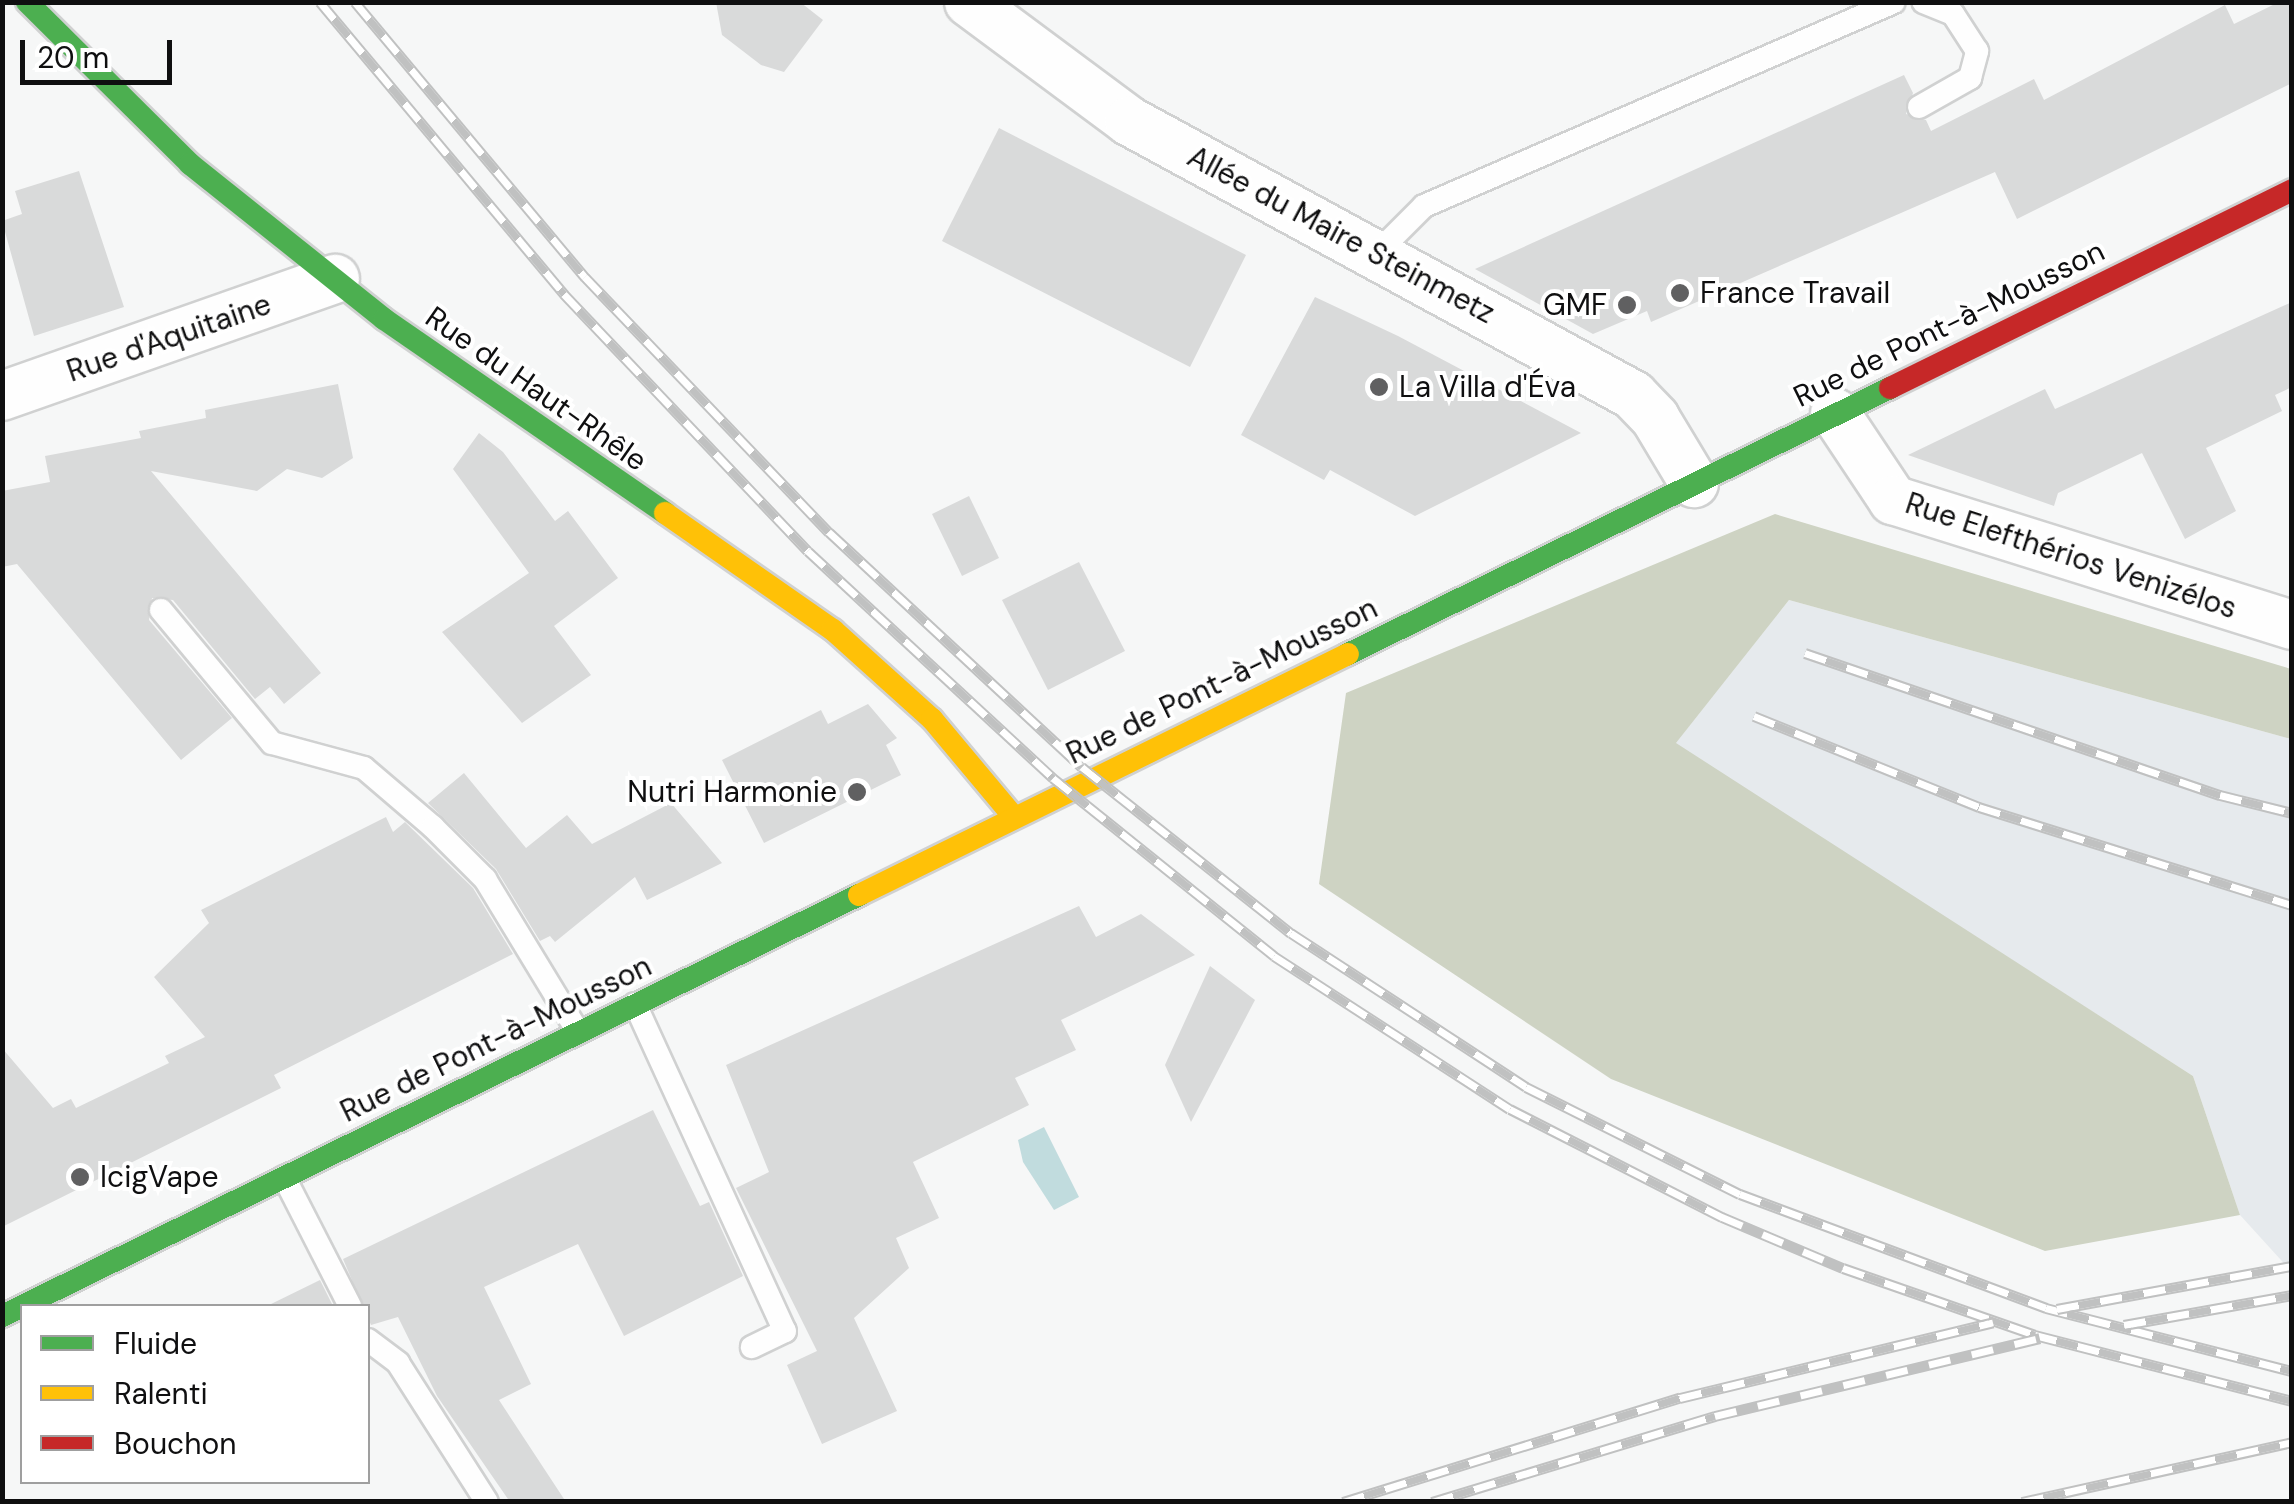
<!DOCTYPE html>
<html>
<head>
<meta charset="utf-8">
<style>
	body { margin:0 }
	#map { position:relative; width:2294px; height:1504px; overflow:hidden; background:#f6f7f7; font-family:"DM Sans",sans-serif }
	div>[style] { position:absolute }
	.built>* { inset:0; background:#e6eaed }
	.forest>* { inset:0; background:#ced3c3 }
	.water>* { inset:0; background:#c1dcde }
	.building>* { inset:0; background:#d9dada }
	.roads { filter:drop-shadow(2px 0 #d0d1d1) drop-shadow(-2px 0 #d0d1d1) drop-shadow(0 2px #d0d1d1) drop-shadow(0 -2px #d0d1d1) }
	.lane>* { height:22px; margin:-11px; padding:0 11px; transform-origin:11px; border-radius:11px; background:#fefefe }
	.street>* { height:48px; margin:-24px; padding:0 24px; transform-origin:24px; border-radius:24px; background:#fefefe }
	.fast>* { height:22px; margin:-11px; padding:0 11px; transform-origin:11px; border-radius:11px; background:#4caf50 }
	.slow>* { height:22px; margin:-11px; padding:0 11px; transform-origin:11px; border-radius:11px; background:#ffc107 }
	.jam>* { height:22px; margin:-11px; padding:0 11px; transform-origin:11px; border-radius:11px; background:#c62828 }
	.rail>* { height:11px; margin-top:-5.5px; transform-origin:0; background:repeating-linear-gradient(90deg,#fff 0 22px,#c0c1c1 0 44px); box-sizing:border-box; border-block:2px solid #c0c1c1 }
	.dots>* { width:28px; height:28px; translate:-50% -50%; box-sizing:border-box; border:5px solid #fff; border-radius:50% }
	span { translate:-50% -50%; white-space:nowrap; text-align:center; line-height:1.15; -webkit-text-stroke:8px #fff; paint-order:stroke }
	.street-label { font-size:30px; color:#0f0f10 }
	.poi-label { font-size:30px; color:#0f0f10 }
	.left { translate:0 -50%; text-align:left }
	.right { translate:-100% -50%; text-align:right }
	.frame { position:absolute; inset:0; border:5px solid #0f0f10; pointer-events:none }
	.legend { position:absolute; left:20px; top:1304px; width:350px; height:180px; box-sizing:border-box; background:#fff; border:2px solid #9f9f9f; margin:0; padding:12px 18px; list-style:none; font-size:30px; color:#0f0f10 }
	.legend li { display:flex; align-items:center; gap:20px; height:50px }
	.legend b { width:50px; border:2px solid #9f9f9f }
	.scale { position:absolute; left:20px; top:40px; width:152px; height:45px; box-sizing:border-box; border:5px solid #0f0f10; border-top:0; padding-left:12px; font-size:30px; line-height:35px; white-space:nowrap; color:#0f0f10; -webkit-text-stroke:8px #fff; paint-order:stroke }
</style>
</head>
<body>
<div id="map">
	<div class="built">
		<div style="clip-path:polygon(1789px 600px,2291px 739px,2291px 1271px,2240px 1215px,2193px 1076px,1675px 744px)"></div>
	</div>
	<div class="forest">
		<div style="clip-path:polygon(1775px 514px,2291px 669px,2291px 739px,1789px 600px,1676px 743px,2193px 1076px,2240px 1215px,2045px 1251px,1611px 1079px,1319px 884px,1346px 693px)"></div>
	</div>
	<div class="water">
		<div style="clip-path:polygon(1044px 1127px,1079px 1197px,1054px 1210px,1023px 1162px,1018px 1140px)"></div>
	</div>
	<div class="building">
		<div style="clip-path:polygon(716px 2px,800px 2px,823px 20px,784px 72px,761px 65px,722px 35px)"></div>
		<div style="clip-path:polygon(2279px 2px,2292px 2px,2292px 83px,2017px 219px,1995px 172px,1651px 322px,1647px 311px,1593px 334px,1475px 269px,1904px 75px,1913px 93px,1906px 114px,1926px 120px,1931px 131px,2034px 79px,2044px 100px,2225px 5px,2234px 24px)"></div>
		<div style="clip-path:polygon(999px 128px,1246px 255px,1190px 367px,942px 241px)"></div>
		<div style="clip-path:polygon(79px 171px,124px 307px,34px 336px,2px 221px,22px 214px,15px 191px)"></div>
		<div style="clip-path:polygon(1315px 297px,1398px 336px,1581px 433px,1415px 516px,1330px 470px,1324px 480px,1241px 435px)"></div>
		<div style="clip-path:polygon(2292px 302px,2292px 387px,2275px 395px,2282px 411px,2206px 448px,2236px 511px,2185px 539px,2142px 453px,2058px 493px,2054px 506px,1908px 455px,2045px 389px,2055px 409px)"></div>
		<div style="clip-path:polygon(338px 384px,353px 458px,322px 478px,287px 469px,257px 491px,151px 471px,321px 673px,284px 704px,270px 687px,255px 699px,173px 600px,152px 598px,149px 620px,232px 718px,181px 760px,17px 564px,2px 567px,2px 491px,50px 482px,45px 456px,141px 438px,139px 431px,206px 418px,205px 410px)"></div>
		<div style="clip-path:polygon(479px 433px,503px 452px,555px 521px,568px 511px,618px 578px,554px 626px,591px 675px,522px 723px,442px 632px,529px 573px,453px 469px)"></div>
		<div style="clip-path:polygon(969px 496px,999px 558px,962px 576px,932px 514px)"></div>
		<div style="clip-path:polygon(1079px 562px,1125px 651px,1048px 690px,1002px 600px)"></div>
		<div style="clip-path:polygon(868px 704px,897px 738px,886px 745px,901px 775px,764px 843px,722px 760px,821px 710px,828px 724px)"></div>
		<div style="clip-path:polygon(464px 773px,526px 848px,567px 815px,592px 844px,671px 803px,722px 863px,647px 900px,635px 877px,555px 942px,550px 936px,540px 941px,496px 869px,428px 803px)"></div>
		<div style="clip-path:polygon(386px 817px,393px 832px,405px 822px,473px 888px,513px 954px,274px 1075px,281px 1088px,2px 1227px,2px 1048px,53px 1108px,71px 1099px,76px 1108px,169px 1063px,165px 1056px,205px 1037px,154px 977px,209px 923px,201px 910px)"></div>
		<div style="clip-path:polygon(1079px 906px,1096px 937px,1141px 914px,1195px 955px,1061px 1020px,1076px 1050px,1015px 1078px,1029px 1105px,913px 1162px,939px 1218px,896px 1238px,909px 1268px,854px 1318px,897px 1411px,822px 1444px,787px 1365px,817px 1351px,736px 1188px,769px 1172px,726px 1065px)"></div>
		<div style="clip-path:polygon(1210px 966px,1255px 1000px,1191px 1122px,1165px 1065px)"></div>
		<div style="clip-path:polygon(653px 1110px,700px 1206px,709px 1202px,743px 1276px,624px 1336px,578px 1244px,484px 1287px,531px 1384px,499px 1400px,566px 1502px,510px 1502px,437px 1396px,398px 1317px,371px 1325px,343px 1259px)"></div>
		<div style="clip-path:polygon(320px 1280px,333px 1306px,267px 1306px)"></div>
	</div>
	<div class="roads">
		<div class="lane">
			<div style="left:1919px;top:107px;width:59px;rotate:-29.6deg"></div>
			<div style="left:1970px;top:78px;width:28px;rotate:-75deg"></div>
			<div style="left:1977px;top:51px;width:44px;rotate:-123deg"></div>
			<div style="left:1953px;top:14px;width:32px;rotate:-158deg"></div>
			<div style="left:1377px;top:253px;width:66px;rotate:-45deg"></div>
			<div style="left:1424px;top:206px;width:512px;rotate:-23.46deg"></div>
			<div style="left:161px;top:610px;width:173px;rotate:50.2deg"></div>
			<div style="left:272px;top:743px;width:95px;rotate:15.2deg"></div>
			<div style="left:364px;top:768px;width:91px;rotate:40.5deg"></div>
			<div style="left:433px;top:827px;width:74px;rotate:45deg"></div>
			<div style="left:485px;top:879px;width:179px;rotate:58.7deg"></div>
			<div style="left:635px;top:1004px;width:360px;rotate:65.4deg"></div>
			<div style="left:785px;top:1331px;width:37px;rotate:154deg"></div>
			<div style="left:284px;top:1177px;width:145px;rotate:62.9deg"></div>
			<div style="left:368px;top:1340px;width:38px;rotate:37deg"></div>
			<div style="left:398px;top:1363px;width:165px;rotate:57.4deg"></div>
		</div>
		<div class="street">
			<div style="left:969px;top:2px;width:199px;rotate:36.6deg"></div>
			<div style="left:1129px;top:121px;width:574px;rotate:28.53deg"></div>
			<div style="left:1633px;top:395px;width:32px;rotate:46deg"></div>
			<div style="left:1655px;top:418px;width:76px;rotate:59deg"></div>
			<div style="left:2px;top:396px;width:353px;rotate:-19.4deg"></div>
			<div style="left:1835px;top:413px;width:105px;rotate:56.3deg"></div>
			<div style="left:1893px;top:500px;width:418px;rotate:17.4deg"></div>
		</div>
		<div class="fast">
			<div style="left:27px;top:2px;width:230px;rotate:44.8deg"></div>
			<div style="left:190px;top:164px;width:248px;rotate:38.6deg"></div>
			<div style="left:384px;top:319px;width:341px;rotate:34.6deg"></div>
			<div style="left:1348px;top:654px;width:604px;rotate:-26.14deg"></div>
			<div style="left:2px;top:1316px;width:955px;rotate:-26.16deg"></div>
		</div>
		<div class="slow">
			<div style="left:665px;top:513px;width:205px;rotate:34.9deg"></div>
			<div style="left:833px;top:630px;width:133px;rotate:42deg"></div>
			<div style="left:932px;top:719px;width:128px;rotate:50.1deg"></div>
			<div style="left:859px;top:895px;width:545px;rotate:-26.24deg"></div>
		</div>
		<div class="jam">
			<div style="left:1890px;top:388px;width:448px;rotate:-26.2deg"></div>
		</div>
	</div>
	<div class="rail">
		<div style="left:320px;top:2px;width:381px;rotate:50.1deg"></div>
		<div style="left:564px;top:294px;width:354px;rotate:46.5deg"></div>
		<div style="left:808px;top:551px;width:334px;rotate:42.8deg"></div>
		<div style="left:1053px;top:778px;width:284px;rotate:38.8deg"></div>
		<div style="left:1274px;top:956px;width:281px;rotate:33deg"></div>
		<div style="left:1510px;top:1109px;width:238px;rotate:27deg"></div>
		<div style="left:1722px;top:1217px;width:131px;rotate:22.9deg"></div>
		<div style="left:1843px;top:1268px;width:203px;rotate:19.2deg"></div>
		<div style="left:2035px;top:1335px;width:265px;rotate:14.4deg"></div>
		<div style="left:355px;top:2px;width:359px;rotate:50.1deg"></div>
		<div style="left:585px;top:277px;width:353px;rotate:46.3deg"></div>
		<div style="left:829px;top:532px;width:345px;rotate:42.9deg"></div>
		<div style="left:1082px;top:767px;width:267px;rotate:38.5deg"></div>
		<div style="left:1291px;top:933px;width:281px;rotate:33.2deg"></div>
		<div style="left:1526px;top:1087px;width:239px;rotate:26.6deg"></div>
		<div style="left:1740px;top:1194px;width:327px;rotate:20.4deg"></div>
		<div style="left:2046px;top:1308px;width:254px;rotate:14.4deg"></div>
		<div style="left:1805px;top:653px;width:439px;rotate:18.9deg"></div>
		<div style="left:2220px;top:795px;width:74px;rotate:14deg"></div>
		<div style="left:1754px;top:716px;width:243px;rotate:22deg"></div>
		<div style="left:1979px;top:807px;width:328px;rotate:17.4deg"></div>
		<div style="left:2057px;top:1309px;width:239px;rotate:-10.4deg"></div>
		<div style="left:2124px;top:1325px;width:171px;rotate:-10.1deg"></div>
		<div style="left:1343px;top:1502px;width:353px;rotate:-17.2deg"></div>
		<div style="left:1680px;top:1398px;width:322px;rotate:-13.6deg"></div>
		<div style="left:1432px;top:1502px;width:296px;rotate:-16.9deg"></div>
		<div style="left:1715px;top:1416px;width:334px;rotate:-13.5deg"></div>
		<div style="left:2022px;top:1502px;width:277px;rotate:-12.5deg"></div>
	</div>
	<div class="dots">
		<div style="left:1680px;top:293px;background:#606061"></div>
		<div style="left:1627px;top:305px;background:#606061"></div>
		<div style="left:1379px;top:387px;background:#606061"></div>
		<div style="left:857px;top:792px;background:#606061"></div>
		<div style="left:80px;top:1177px;background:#606061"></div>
	</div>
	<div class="street-label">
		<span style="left:1341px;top:235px;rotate:28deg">Allée du Maire Steinmetz</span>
		<span style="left:1949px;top:324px;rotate:-26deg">Rue de Pont-à-Mousson</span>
		<span style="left:169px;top:338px;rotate:-19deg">Rue d'Aquitaine</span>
		<span style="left:536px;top:389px;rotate:35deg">Rue du Haut-Rhêle</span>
		<span style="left:2071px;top:556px;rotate:18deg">Rue Elefthérios Venizélos</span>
		<span style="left:1222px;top:681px;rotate:-26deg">Rue de Pont-à-Mousson</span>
		<span style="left:496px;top:1039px;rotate:-26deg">Rue de Pont-à-Mousson</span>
	</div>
	<div class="poi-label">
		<span class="left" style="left:1700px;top:293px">France Travail</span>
		<span class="right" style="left:1607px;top:305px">GMF</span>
		<span class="left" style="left:1399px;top:387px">La Villa d'Éva</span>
		<span class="right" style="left:837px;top:792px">Nutri Harmonie</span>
		<span class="left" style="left:100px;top:1177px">IcigVape</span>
	</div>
	<div class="frame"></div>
	<ul class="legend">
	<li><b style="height:12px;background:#4caf50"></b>Fluide</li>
	<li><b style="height:12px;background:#ffc107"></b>Ralenti</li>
	<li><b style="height:12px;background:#c62828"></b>Bouchon</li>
	</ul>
	<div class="scale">20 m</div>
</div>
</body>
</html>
